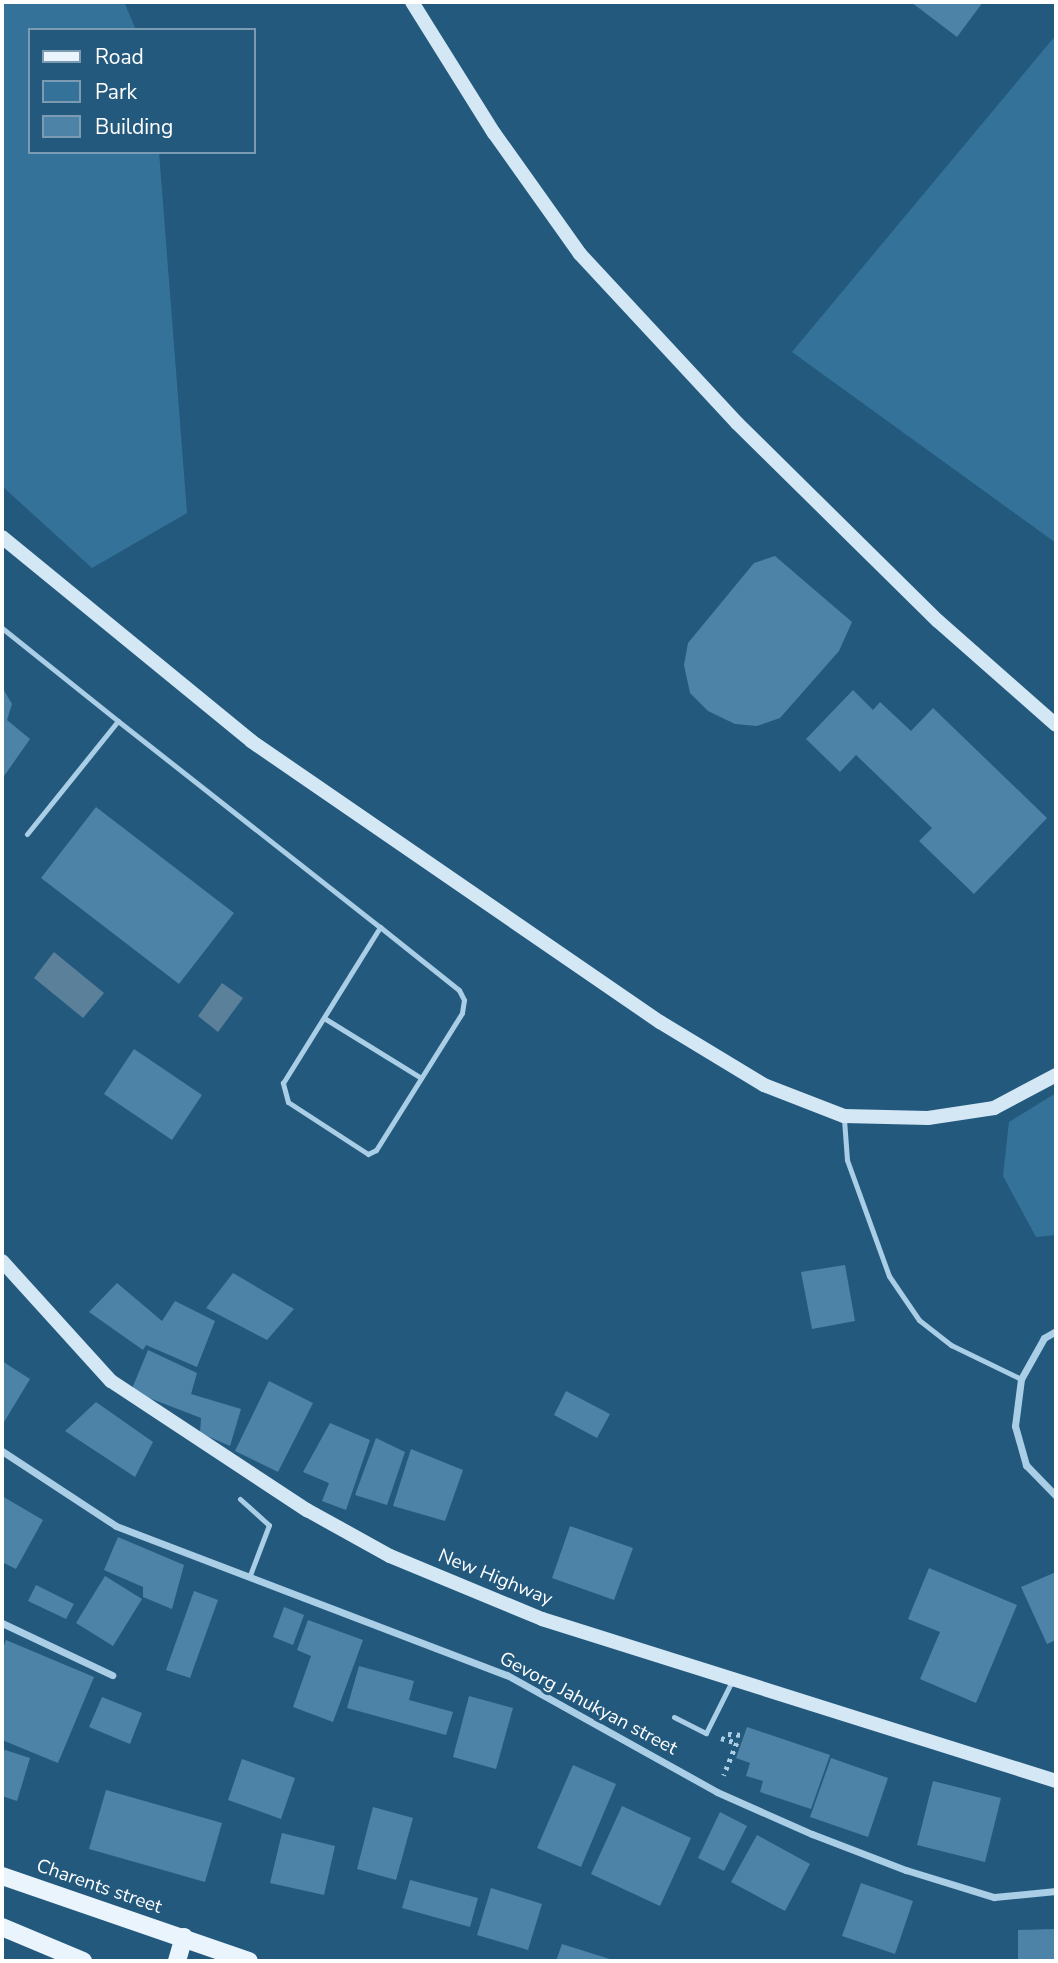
<!DOCTYPE html>
<html>
<head>
<meta charset="utf-8">
<style>
	body { margin:0 }
	#map { position:relative; width:1058px; height:1963px; overflow:hidden; background:#24597e; font-family:"Nunito Sans",sans-serif }
	div>[style] { position:absolute }
	.green>* { inset:0; background:#357299 }
	.water>* { inset:0; background:#5b819a }
	.building>* { inset:0; background:#4c83a7 }
	.path>* { height:4.5px; margin-top:-2.25px; transform-origin:0; background:repeating-linear-gradient(90deg,#a9cee6 0 3.5px,transparent 0 8.5px) }
	.lane>* { height:5px; margin:-2.5px; padding:0 2.5px; transform-origin:2.5px; border-radius:2.5px; background:#a9cee6 }
	.street>* { height:7px; margin:-3.5px; padding:0 3.5px; transform-origin:3.5px; border-radius:3.5px; background:#a9cee6 }
	.secondary>* { height:14px; margin:-7px; padding:0 7px; transform-origin:7px; border-radius:7px; background:#d3e7f5 }
	.primary>* { height:18px; margin:-9px; padding:0 9px; transform-origin:9px; border-radius:9px; background:#eaf4fd }
	span { translate:-50% -50%; white-space:nowrap; text-align:center; line-height:1.15; -webkit-text-stroke:6px #24597e; paint-order:stroke }
	.street-label { font-size:19px; color:#fff }
	.frame { position:absolute; inset:0; border:4px solid #fff; pointer-events:none }
	.legend { position:absolute; left:28px; top:28px; width:228px; height:126px; box-sizing:border-box; background:#24597e; border:2px solid #7c9bb2; margin:0; padding:9px 12px; list-style:none; font-size:21px; color:#fff }
	.legend li { display:flex; align-items:center; gap:14px; height:35px }
	.legend b { width:35px; border:2px solid #7c9bb2 }
</style>
</head>
<body>
<div id="map">
	<div class="green">
		<div style="clip-path:polygon(2px 2px,124px 2px,136px 30px,30px 30px,30px 152px,159px 152px,187px 513px,92px 568px,2px 486px)"></div>
		<div style="clip-path:polygon(1056px 35px,1056px 543px,792px 352px)"></div>
		<div style="clip-path:polygon(1056px 1093px,1056px 1235px,1036px 1237px,1003px 1176px,1009px 1122px)"></div>
	</div>
	<div class="water">
		<div style="clip-path:polygon(54px 952px,104px 993px,83px 1018px,34px 978px)"></div>
		<div style="clip-path:polygon(222px 983px,243px 998px,218px 1032px,198px 1016px)"></div>
	</div>
	<div class="building">
		<div style="clip-path:polygon(911px 2px,983px 2px,957px 37px)"></div>
		<div style="clip-path:polygon(775px 556px,852px 622px,839px 651px,780px 718px,757px 726px,735px 724px,708px 711px,690px 693px,684px 665px,688px 643px,754px 563px)"></div>
		<div style="clip-path:polygon(2px 687px,12px 704px,7px 720px,30px 739px,2px 779px)"></div>
		<div style="clip-path:polygon(853px 690px,873px 710px,880px 702px,911px 731px,933px 708px,1047px 818px,974px 894px,919px 841px,932px 828px,856px 755px,840px 772px,806px 739px)"></div>
		<div style="clip-path:polygon(96px 807px,234px 913px,179px 984px,41px 878px)"></div>
		<div style="clip-path:polygon(134px 1049px,202px 1095px,172px 1140px,104px 1094px)"></div>
		<div style="clip-path:polygon(845px 1265px,855px 1321px,812px 1329px,801px 1272px)"></div>
		<div style="clip-path:polygon(233px 1273px,294px 1309px,267px 1340px,206px 1308px)"></div>
		<div style="clip-path:polygon(117px 1283px,162px 1321px,175px 1301px,215px 1321px,197px 1367px,146px 1345px,143px 1350px,89px 1312px)"></div>
		<div style="clip-path:polygon(148px 1350px,197px 1373px,191px 1394px,241px 1409px,230px 1446px,200px 1433px,201px 1418px,131px 1391px)"></div>
		<div style="clip-path:polygon(2px 1361px,30px 1379px,4px 1422px,2px 1421px)"></div>
		<div style="clip-path:polygon(269px 1381px,313px 1403px,278px 1472px,235px 1451px)"></div>
		<div style="clip-path:polygon(566px 1391px,610px 1414px,597px 1438px,554px 1415px)"></div>
		<div style="clip-path:polygon(96px 1402px,153px 1442px,135px 1477px,65px 1431px)"></div>
		<div style="clip-path:polygon(330px 1423px,370px 1440px,346px 1510px,322px 1501px,329px 1483px,303px 1472px)"></div>
		<div style="clip-path:polygon(376px 1438px,405px 1452px,387px 1505px,355px 1495px)"></div>
		<div style="clip-path:polygon(411px 1449px,463px 1470px,445px 1521px,393px 1506px)"></div>
		<div style="clip-path:polygon(2px 1496px,43px 1520px,16px 1569px,2px 1562px)"></div>
		<div style="clip-path:polygon(570px 1526px,633px 1548px,614px 1600px,552px 1578px)"></div>
		<div style="clip-path:polygon(118px 1537px,184px 1565px,172px 1609px,143px 1597px,143px 1587px,104px 1570px)"></div>
		<div style="clip-path:polygon(929px 1568px,1017px 1605px,976px 1703px,920px 1679px,940px 1632px,908px 1619px)"></div>
		<div style="clip-path:polygon(1056px 1572px,1056px 1640px,1047px 1644px,1021px 1587px)"></div>
		<div style="clip-path:polygon(105px 1576px,142px 1599px,113px 1646px,76px 1623px)"></div>
		<div style="clip-path:polygon(36px 1585px,74px 1604px,66px 1619px,28px 1601px)"></div>
		<div style="clip-path:polygon(194px 1591px,218px 1600px,190px 1678px,166px 1670px)"></div>
		<div style="clip-path:polygon(284px 1607px,304px 1615px,293px 1645px,273px 1637px)"></div>
		<div style="clip-path:polygon(308px 1620px,363px 1640px,333px 1722px,293px 1707px,311px 1656px,297px 1650px)"></div>
		<div style="clip-path:polygon(6px 1640px,94px 1677px,58px 1763px,2px 1740px,2px 1651px)"></div>
		<div style="clip-path:polygon(359px 1666px,414px 1681px,409px 1700px,453px 1712px,446px 1735px,347px 1708px)"></div>
		<div style="clip-path:polygon(469px 1696px,513px 1708px,496px 1769px,453px 1757px)"></div>
		<div style="clip-path:polygon(102px 1697px,142px 1713px,130px 1744px,89px 1727px)"></div>
		<div style="clip-path:polygon(747px 1727px,830px 1755px,811px 1809px,760px 1792px,763px 1781px,746px 1776px,750px 1763px,736px 1758px)"></div>
		<div style="clip-path:polygon(2px 1749px,30px 1758px,17px 1801px,2px 1796px)"></div>
		<div style="clip-path:polygon(831px 1758px,888px 1778px,868px 1837px,810px 1817px)"></div>
		<div style="clip-path:polygon(242px 1759px,295px 1778px,281px 1819px,228px 1800px)"></div>
		<div style="clip-path:polygon(573px 1765px,616px 1784px,581px 1867px,537px 1848px)"></div>
		<div style="clip-path:polygon(933px 1781px,1001px 1798px,985px 1862px,917px 1845px)"></div>
		<div style="clip-path:polygon(106px 1790px,222px 1823px,205px 1882px,89px 1849px)"></div>
		<div style="clip-path:polygon(622px 1806px,691px 1838px,660px 1906px,591px 1874px)"></div>
		<div style="clip-path:polygon(373px 1807px,413px 1818px,396px 1880px,357px 1869px)"></div>
		<div style="clip-path:polygon(720px 1812px,747px 1826px,724px 1871px,698px 1858px)"></div>
		<div style="clip-path:polygon(282px 1833px,335px 1846px,324px 1895px,270px 1883px)"></div>
		<div style="clip-path:polygon(757px 1835px,810px 1864px,785px 1911px,731px 1882px)"></div>
		<div style="clip-path:polygon(410px 1880px,478px 1898px,470px 1927px,402px 1908px)"></div>
		<div style="clip-path:polygon(861px 1883px,913px 1901px,895px 1954px,842px 1936px)"></div>
		<div style="clip-path:polygon(491px 1888px,542px 1904px,528px 1950px,477px 1935px)"></div>
		<div style="clip-path:polygon(1056px 1929px,1056px 1961px,1018px 1961px,1018px 1930px)"></div>
		<div style="clip-path:polygon(562px 1944px,616px 1961px,556px 1961px)"></div>
	</div>
	<div class="path">
		<div style="left:728px;top:1734px;width:16px;rotate:4deg"></div>
		<div style="left:721px;top:1738px;width:17px;rotate:17deg"></div>
		<div style="left:737px;top:1743px;width:35px;rotate:112deg"></div>
	</div>
	<div class="lane">
		<div style="left:2px;top:628px;width:149px;rotate:38.7deg"></div>
		<div style="left:118px;top:721px;width:333px;rotate:38.2deg"></div>
		<div style="left:380px;top:927px;width:101px;rotate:38.6deg"></div>
		<div style="left:459px;top:990px;width:11px;rotate:63deg"></div>
		<div style="left:464px;top:1000px;width:13px;rotate:99deg"></div>
		<div style="left:462px;top:1013px;width:162px;rotate:122.1deg"></div>
		<div style="left:376px;top:1150px;width:9px;rotate:153deg"></div>
		<div style="left:368px;top:1154px;width:95px;rotate:-147deg"></div>
		<div style="left:288px;top:1102px;width:20px;rotate:-105deg"></div>
		<div style="left:283px;top:1083px;width:184px;rotate:-58.1deg"></div>
		<div style="left:27px;top:834px;width:145px;rotate:-51.2deg"></div>
		<div style="left:324px;top:1018px;width:114px;rotate:31.7deg"></div>
		<div style="left:844px;top:1119px;width:41px;rotate:85.8deg"></div>
		<div style="left:847px;top:1160px;width:123px;rotate:70.1deg"></div>
		<div style="left:889px;top:1276px;width:53px;rotate:55.7deg"></div>
		<div style="left:919px;top:1320px;width:41px;rotate:38deg"></div>
		<div style="left:951px;top:1345px;width:78px;rotate:25.9deg"></div>
		<div style="left:240px;top:1499px;width:39px;rotate:42deg"></div>
		<div style="left:269px;top:1525px;width:53px;rotate:110.8deg"></div>
		<div style="left:674px;top:1717px;width:36px;rotate:27deg"></div>
		<div style="left:706px;top:1733px;width:58px;rotate:-63.4deg"></div>
	</div>
	<div class="street">
		<div style="left:1056px;top:1331px;width:14px;rotate:150deg"></div>
		<div style="left:1044px;top:1338px;width:47px;rotate:119.3deg"></div>
		<div style="left:1021px;top:1379px;width:47px;rotate:97.3deg"></div>
		<div style="left:1015px;top:1426px;width:41px;rotate:74.2deg"></div>
		<div style="left:1026px;top:1465px;width:43px;rotate:45.9deg"></div>
		<div style="left:2px;top:1451px;width:136px;rotate:33.3deg"></div>
		<div style="left:116px;top:1526px;width:418px;rotate:20.9deg"></div>
		<div style="left:507px;top:1675px;width:240px;rotate:29.1deg"></div>
		<div style="left:717px;top:1792px;width:104px;rotate:23.9deg"></div>
		<div style="left:812px;top:1834px;width:101px;rotate:21deg"></div>
		<div style="left:906px;top:1870px;width:92px;rotate:17.1deg"></div>
		<div style="left:994px;top:1897px;width:62px;rotate:-5.5deg"></div>
		<div style="left:2px;top:1623px;width:122px;rotate:25.3deg"></div>
	</div>
	<div class="secondary">
		<div style="left:412px;top:2px;width:155px;rotate:58deg"></div>
		<div style="left:494px;top:133px;width:148px;rotate:54.6deg"></div>
		<div style="left:580px;top:254px;width:231px;rotate:47.1deg"></div>
		<div style="left:737px;top:423px;width:282px;rotate:44.6deg"></div>
		<div style="left:938px;top:621px;width:157px;rotate:41.4deg"></div>
		<div style="left:2px;top:537px;width:322px;rotate:39.3deg"></div>
		<div style="left:251px;top:741px;width:496px;rotate:34.5deg"></div>
		<div style="left:660px;top:1022px;width:122px;rotate:31.2deg"></div>
		<div style="left:764px;top:1085px;width:86px;rotate:21.2deg"></div>
		<div style="left:844px;top:1116px;width:84px;rotate:1.4deg"></div>
		<div style="left:928px;top:1118px;width:67px;rotate:-8.6deg"></div>
		<div style="left:994px;top:1108px;width:70px;rotate:-28deg"></div>
		<div style="left:2px;top:1261px;width:162px;rotate:47.8deg"></div>
		<div style="left:111px;top:1381px;width:235px;rotate:33.4deg"></div>
		<div style="left:307px;top:1510px;width:95px;rotate:29deg"></div>
		<div style="left:390px;top:1556px;width:165px;rotate:22.5deg"></div>
		<div style="left:542px;top:1619px;width:539px;rotate:17.49deg"></div>
	</div>
	<div class="primary">
		<div style="left:2px;top:1876px;width:261px;rotate:19deg"></div>
		<div style="left:2px;top:1927px;width:88px;rotate:22.8deg"></div>
		<div style="left:177px;top:1961px;width:25px;rotate:-74deg"></div>
	</div>
	<div class="street-label">
		<span style="left:495px;top:1578px;rotate:22deg">New Highway</span>
		<span style="left:588px;top:1704px;rotate:28deg">Gevorg Jahukyan street</span>
		<span style="left:99px;top:1887px;rotate:19deg">Charents street</span>
	</div>
	<div class="frame"></div>
	<ul class="legend">
	<li><b style="height:9px;background:#eaf4fd"></b>Road</li>
	<li><b style="height:19px;background:#357299"></b>Park</li>
	<li><b style="height:19px;background:#4c83a7"></b>Building</li>
	</ul>
</div>
</body>
</html>
